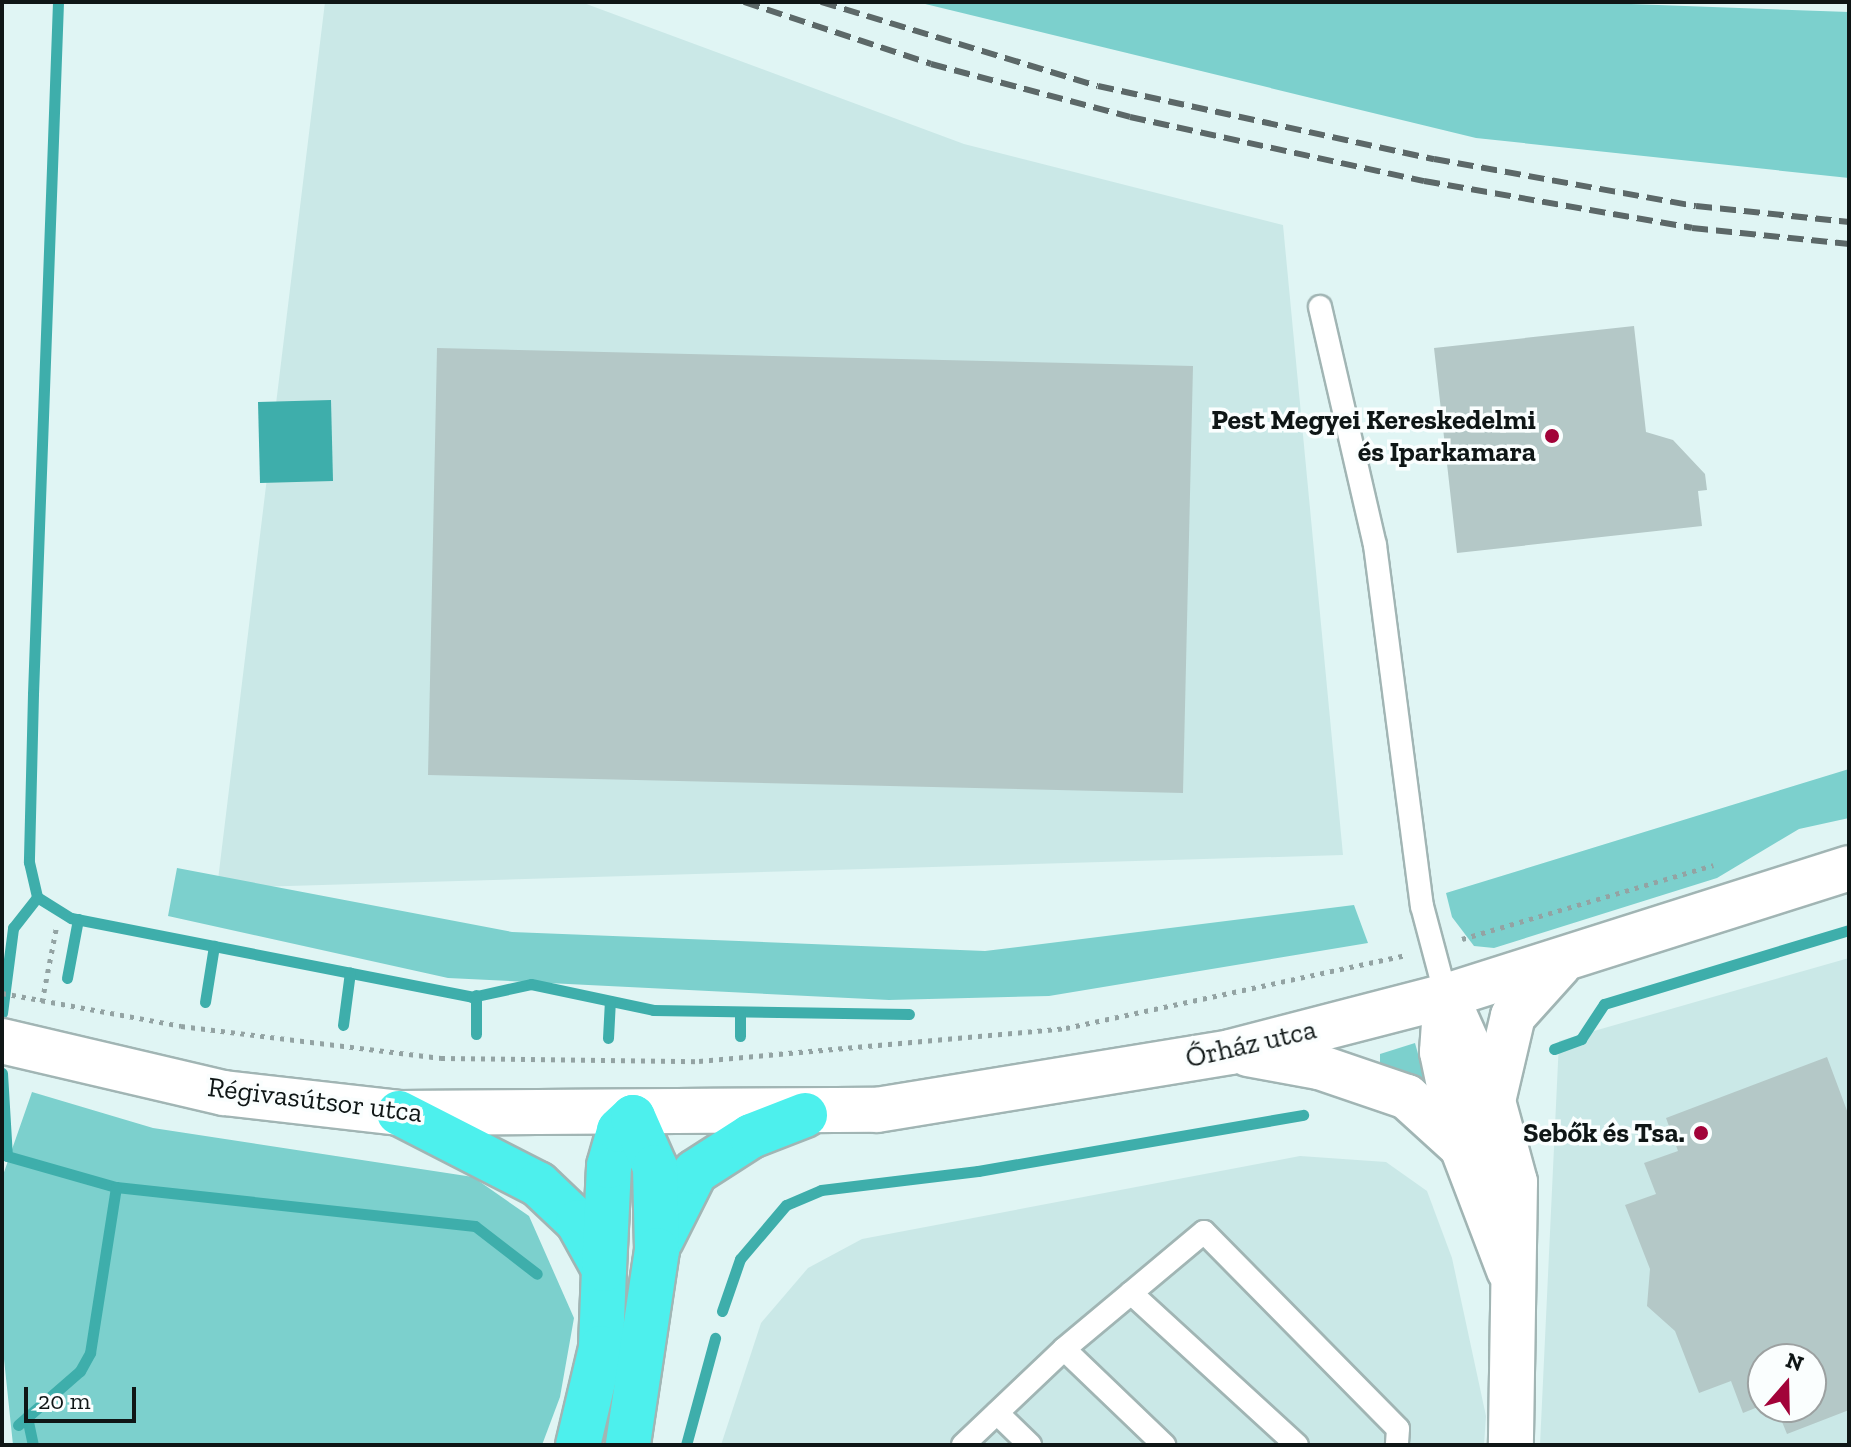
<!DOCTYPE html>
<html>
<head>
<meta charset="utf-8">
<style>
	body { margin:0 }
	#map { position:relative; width:1851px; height:1447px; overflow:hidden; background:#e0f5f4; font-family:"Zilla Slab",serif }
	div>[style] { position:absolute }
	.built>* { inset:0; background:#cae8e7 }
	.green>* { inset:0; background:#7cd0cd }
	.water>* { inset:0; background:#3eaeab }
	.stream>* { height:11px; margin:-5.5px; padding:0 5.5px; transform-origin:5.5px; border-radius:5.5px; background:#3eaeab }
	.building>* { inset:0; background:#b4c8c7 }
	.path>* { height:5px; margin-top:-2.5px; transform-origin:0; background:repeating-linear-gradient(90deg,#93a3a3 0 4px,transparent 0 10px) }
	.roads { filter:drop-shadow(2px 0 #a1b5b4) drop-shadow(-2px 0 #a1b5b4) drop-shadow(0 2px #a1b5b4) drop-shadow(0 -2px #a1b5b4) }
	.lane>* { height:22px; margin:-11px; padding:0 11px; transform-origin:11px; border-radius:11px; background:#fff }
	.secondary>* { height:44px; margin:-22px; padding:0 22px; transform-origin:22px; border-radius:22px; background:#fff }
	.highway>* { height:44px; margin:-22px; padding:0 22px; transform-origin:22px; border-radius:22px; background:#4df0ed }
	.rail>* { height:6px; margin-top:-3px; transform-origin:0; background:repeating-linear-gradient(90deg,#5c6868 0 16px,transparent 0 24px) }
	.dots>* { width:22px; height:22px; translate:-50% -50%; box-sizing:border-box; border:4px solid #fafefe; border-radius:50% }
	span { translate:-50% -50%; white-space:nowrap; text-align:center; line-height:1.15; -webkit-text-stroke:7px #fafefe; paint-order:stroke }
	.poi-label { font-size:28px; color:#0f1616; font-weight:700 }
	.right { translate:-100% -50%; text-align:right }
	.street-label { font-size:28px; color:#0f1616 }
	.frame { position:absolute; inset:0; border:4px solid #0f1616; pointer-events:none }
	.north { position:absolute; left:1747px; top:1343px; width:80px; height:80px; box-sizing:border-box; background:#fafefe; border:2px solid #9ca1a1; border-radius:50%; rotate:20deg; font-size:22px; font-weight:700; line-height:32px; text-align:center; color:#0f1616 }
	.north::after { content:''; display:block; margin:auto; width:28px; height:36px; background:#a20339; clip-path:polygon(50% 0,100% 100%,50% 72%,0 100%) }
	.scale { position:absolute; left:24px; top:1387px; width:112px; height:36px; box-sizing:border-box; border:4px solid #0f1616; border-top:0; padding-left:10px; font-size:24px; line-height:28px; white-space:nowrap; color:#0f1616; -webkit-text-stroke:6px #fafefe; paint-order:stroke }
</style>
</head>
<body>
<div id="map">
	<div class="built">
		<div style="clip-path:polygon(325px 2px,581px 2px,964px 144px,1283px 225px,1343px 855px,217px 888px)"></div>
		<div style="clip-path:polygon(evenodd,1849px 958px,1849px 1445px,1540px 1445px,1559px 1041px,1849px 958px,1763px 1359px,1811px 1359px,1811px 1407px,1763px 1407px,1763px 1359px)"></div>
		<div style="clip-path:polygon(1300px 1156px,1386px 1162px,1427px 1191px,1452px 1258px,1486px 1416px,1484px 1445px,721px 1445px,761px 1323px,808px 1268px,862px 1239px)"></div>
	</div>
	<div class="green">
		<div style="clip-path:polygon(917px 2px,1577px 2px,1849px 12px,1849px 178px,1476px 138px)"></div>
		<div style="clip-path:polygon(1849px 769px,1849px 818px,1799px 829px,1717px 878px,1494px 948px,1474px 946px,1452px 917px,1446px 893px)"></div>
		<div style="clip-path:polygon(177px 868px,512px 932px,985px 951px,1354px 905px,1368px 943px,1049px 996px,889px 1000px,448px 978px,168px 916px)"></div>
		<div style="clip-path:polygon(1415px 1043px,1425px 1079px,1380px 1066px,1380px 1054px)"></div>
		<div style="clip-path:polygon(32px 1092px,153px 1128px,473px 1177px,529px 1216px,574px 1318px,560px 1397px,542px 1445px,13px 1445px,2px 1340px,2px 1178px)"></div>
	</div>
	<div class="water">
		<div style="clip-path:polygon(331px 400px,333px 481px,260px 483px,258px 402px)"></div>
	</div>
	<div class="stream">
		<div style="left:58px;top:2px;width:692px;rotate:92.07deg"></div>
		<div style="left:33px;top:694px;width:168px;rotate:91.4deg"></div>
		<div style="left:29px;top:862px;width:36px;rotate:77deg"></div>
		<div style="left:37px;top:897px;width:40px;rotate:32deg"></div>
		<div style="left:71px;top:918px;width:409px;rotate:11.1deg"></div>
		<div style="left:472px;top:997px;width:60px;rotate:-12.4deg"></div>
		<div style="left:531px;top:984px;width:125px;rotate:12deg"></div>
		<div style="left:653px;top:1010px;width:256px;rotate:0.9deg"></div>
		<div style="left:67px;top:978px;width:60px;rotate:-79.4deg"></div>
		<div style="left:476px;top:995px;width:39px;rotate:90deg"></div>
		<div style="left:205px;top:1002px;width:57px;rotate:-80.9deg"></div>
		<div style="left:2px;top:1013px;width:86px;rotate:-82.6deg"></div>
		<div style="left:13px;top:928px;width:39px;rotate:-52deg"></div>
		<div style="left:343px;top:1025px;width:53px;rotate:-82.5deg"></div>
		<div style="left:740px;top:1036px;width:23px;rotate:-90deg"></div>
		<div style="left:608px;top:1038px;width:37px;rotate:-87deg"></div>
		<div style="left:1554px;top:1049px;width:29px;rotate:-20deg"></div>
		<div style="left:1581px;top:1039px;width:42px;rotate:-56.7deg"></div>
		<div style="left:1604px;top:1004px;width:256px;rotate:-16.8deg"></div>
		<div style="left:2px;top:1073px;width:83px;rotate:86.6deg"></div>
		<div style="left:7px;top:1156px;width:113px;rotate:15.9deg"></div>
		<div style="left:116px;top:1187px;width:361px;rotate:6.2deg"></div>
		<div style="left:475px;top:1226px;width:78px;rotate:37.7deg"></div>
		<div style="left:722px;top:1311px;width:55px;rotate:-70.9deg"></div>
		<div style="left:740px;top:1259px;width:71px;rotate:-49.6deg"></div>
		<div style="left:786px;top:1205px;width:38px;rotate:-23deg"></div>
		<div style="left:821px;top:1190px;width:158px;rotate:-6.9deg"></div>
		<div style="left:978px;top:1171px;width:330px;rotate:-9.8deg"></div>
		<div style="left:27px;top:1417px;width:29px;rotate:78deg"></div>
		<div style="left:18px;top:1425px;width:82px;rotate:-41.1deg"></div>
		<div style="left:80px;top:1371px;width:21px;rotate:-61deg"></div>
		<div style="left:90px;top:1353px;width:168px;rotate:-81.1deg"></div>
		<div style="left:686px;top:1445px;width:111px;rotate:-74.8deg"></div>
	</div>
	<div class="building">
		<div style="clip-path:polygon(1634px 326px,1646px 432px,1673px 440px,1705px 474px,1707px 490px,1698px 491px,1702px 526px,1457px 553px,1434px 348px)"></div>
		<div style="clip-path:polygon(437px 348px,1193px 366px,1183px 793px,428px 775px)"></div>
		<div style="clip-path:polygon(1827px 1057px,1849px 1116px,1849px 1410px,1787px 1434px,1776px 1407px,1811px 1407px,1811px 1359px,1763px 1359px,1763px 1405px,1743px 1413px,1731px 1381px,1699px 1393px,1675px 1331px,1647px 1306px,1650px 1269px,1625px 1205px,1656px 1194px,1644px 1163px,1678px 1151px,1666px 1118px)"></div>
	</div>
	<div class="path">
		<div style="left:1462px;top:939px;width:262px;rotate:-16.4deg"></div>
		<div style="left:2px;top:993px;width:182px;rotate:10.4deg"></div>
		<div style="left:181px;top:1026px;width:262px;rotate:7deg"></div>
		<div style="left:441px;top:1058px;width:258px;rotate:0.7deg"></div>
		<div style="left:699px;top:1061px;width:368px;rotate:-5.1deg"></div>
		<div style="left:1066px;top:1028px;width:348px;rotate:-12.1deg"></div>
		<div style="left:42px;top:1002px;width:79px;rotate:-79.1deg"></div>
	</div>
	<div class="roads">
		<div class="lane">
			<div style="left:1320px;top:307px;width:244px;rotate:77deg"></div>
			<div style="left:1375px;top:545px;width:364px;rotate:82.6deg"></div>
			<div style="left:1422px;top:906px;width:93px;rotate:75.1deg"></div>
			<div style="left:1131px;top:1293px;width:95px;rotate:-39.9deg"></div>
			<div style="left:1204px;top:1232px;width:276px;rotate:45.4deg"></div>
			<div style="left:1398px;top:1429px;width:16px;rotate:94deg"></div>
			<div style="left:1064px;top:1349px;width:87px;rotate:-39.9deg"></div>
			<div style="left:1131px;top:1293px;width:225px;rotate:42.5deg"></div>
			<div style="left:997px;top:1413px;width:46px;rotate:44.1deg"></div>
			<div style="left:963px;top:1445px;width:139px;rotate:-43.5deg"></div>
			<div style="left:1064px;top:1349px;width:139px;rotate:43.8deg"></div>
		</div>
		<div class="secondary">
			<div style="left:1446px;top:996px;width:115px;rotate:65.9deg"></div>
			<div style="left:1493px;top:1101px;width:84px;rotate:74.8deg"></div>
			<div style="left:1515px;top:1182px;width:263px;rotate:90.9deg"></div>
			<div style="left:1445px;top:1009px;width:43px;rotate:94deg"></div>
			<div style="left:1442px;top:1052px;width:97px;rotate:78.1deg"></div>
			<div style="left:1462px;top:1147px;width:132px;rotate:69.1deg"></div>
			<div style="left:2px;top:1041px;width:228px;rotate:13.2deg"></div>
			<div style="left:224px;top:1093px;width:176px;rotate:6.5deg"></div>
			<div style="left:399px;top:1113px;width:478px;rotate:-0.4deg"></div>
			<div style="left:877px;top:1110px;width:358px;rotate:-9.3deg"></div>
			<div style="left:1230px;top:1052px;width:223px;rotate:-14.5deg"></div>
			<div style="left:1446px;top:996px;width:423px;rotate:-17.6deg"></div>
			<div style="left:1248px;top:1054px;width:72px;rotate:10.4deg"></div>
			<div style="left:1319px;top:1067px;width:93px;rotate:18.8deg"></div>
			<div style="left:1407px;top:1097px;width:74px;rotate:42.3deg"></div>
			<div style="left:1493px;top:1101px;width:87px;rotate:-76.8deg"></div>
			<div style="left:1513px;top:1016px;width:69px;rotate:-48deg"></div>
		</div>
		<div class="highway">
			<div style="left:399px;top:1113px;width:156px;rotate:27.1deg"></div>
			<div style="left:538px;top:1184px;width:55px;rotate:43.5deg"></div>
			<div style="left:578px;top:1222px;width:54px;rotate:61deg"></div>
			<div style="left:604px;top:1269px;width:79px;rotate:92.2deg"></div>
			<div style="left:601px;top:1348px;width:100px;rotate:103.3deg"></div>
			<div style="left:661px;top:1240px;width:76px;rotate:-63.4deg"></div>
			<div style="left:695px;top:1172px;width:67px;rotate:-32.7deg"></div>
			<div style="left:751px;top:1136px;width:58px;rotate:-21.3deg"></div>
			<div style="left:604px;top:1269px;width:103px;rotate:-87.2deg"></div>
			<div style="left:609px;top:1166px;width:37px;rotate:-74deg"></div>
			<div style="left:619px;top:1130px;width:19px;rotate:-43deg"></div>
			<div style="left:633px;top:1117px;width:55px;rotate:66.3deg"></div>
			<div style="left:655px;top:1167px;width:83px;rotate:88.6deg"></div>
			<div style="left:657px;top:1250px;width:197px;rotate:98.5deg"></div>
		</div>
	</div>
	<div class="rail">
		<div style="left:744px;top:2px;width:197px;rotate:18.3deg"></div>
		<div style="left:931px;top:64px;width:206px;rotate:14.9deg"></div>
		<div style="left:1130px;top:117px;width:301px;rotate:12.3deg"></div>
		<div style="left:1424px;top:181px;width:272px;rotate:9.9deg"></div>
		<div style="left:1692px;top:228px;width:158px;rotate:5.8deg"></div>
		<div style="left:821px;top:2px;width:289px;rotate:16.9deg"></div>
		<div style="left:1098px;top:86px;width:344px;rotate:12.3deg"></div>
		<div style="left:1434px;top:159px;width:266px;rotate:10.2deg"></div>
		<div style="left:1696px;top:206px;width:154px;rotate:6deg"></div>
	</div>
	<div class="dots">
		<div style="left:1552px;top:436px;background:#a20339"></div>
		<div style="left:1701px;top:1133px;background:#a20339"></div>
	</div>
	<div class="poi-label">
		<span class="right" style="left:1536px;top:436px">Pest Megyei Kereskedelmi<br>és Iparkamara</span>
		<span class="right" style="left:1685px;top:1133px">Sebők és Tsa.</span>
	</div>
	<div class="street-label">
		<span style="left:1251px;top:1044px;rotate:-13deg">Őrház utca</span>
		<span style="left:315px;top:1100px;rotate:7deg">Régivasútsor utca</span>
	</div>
	<div class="frame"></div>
	<div class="north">N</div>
	<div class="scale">20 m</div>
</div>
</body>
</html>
